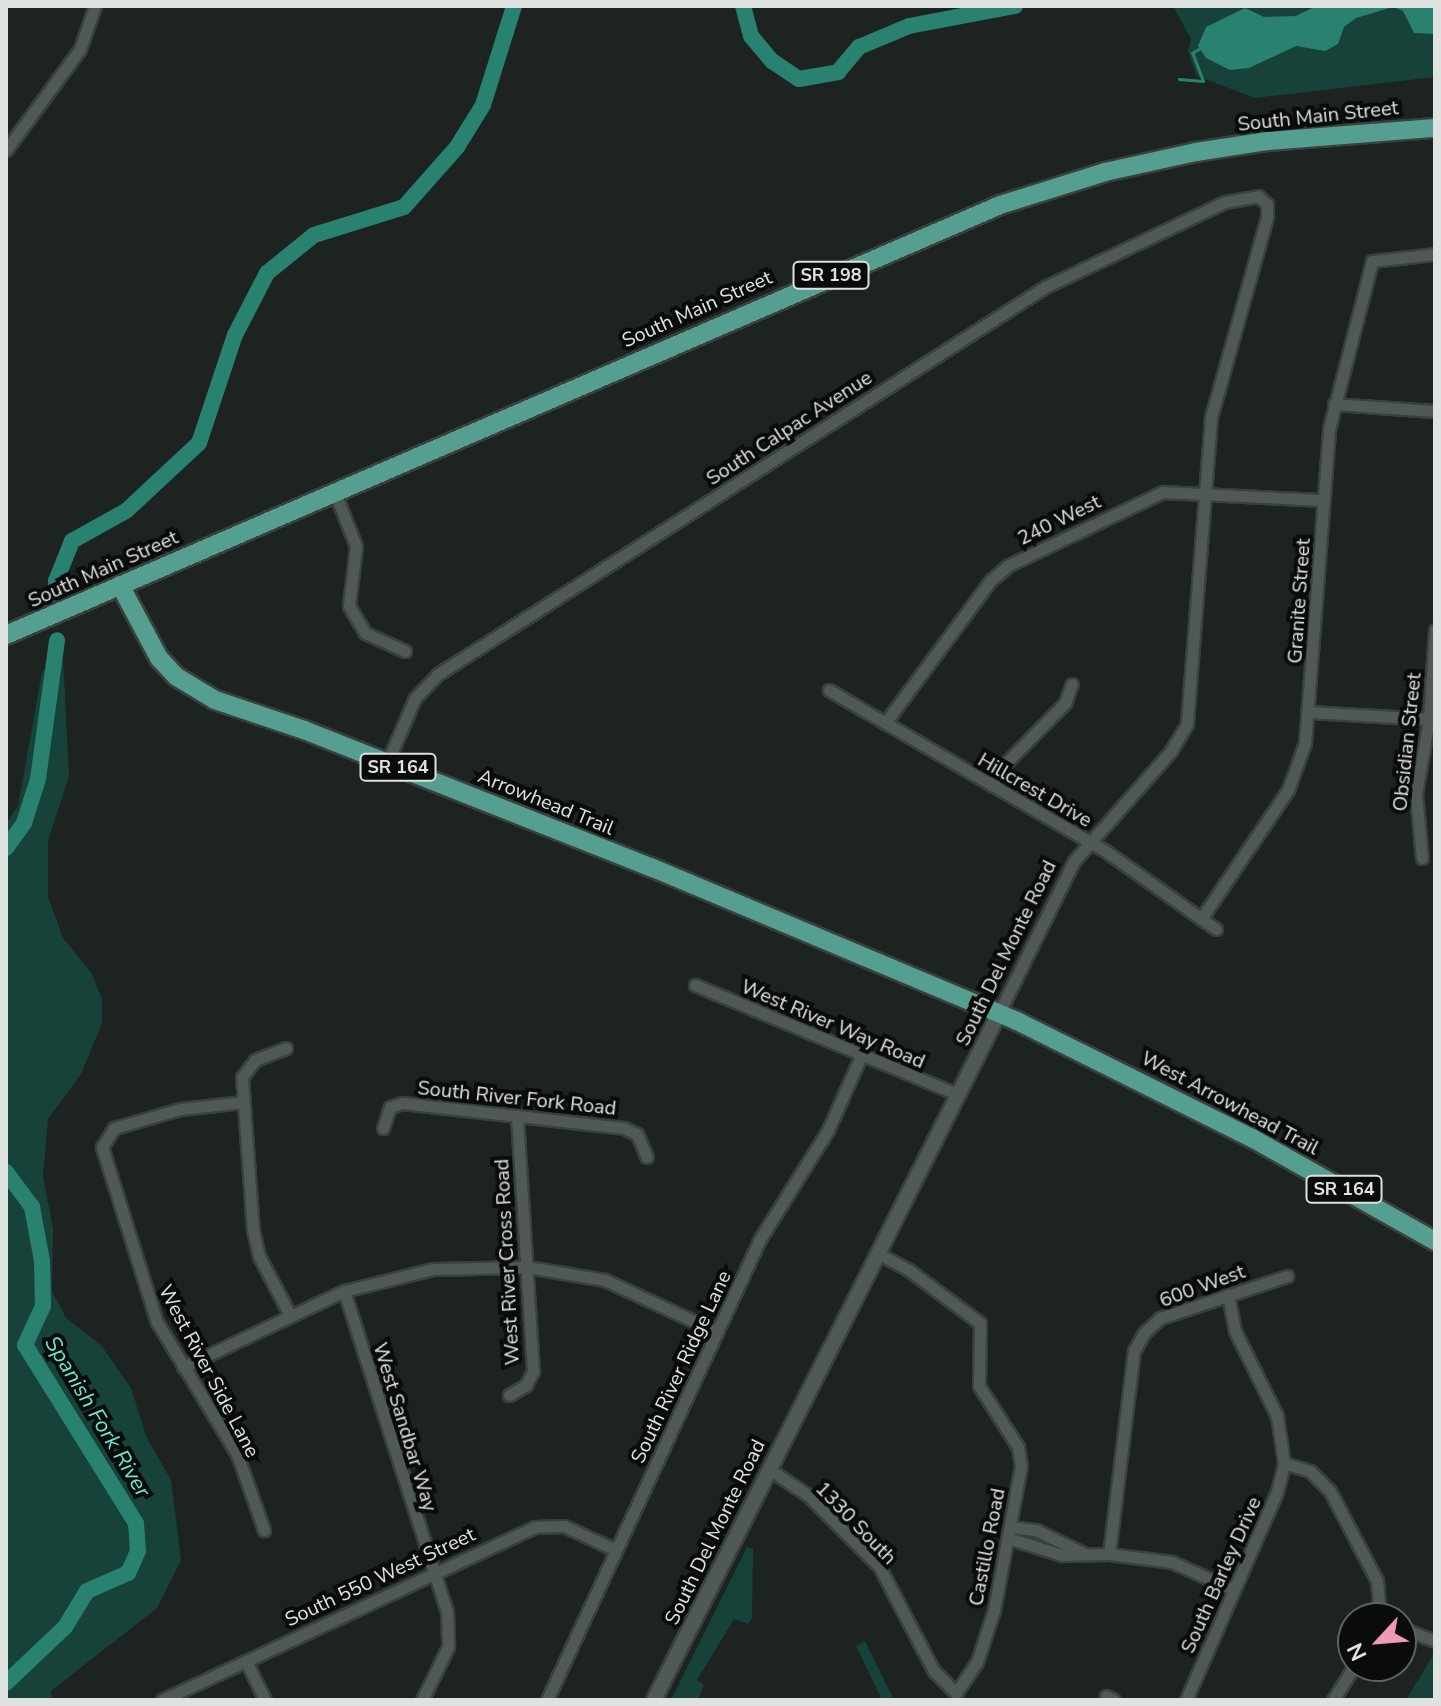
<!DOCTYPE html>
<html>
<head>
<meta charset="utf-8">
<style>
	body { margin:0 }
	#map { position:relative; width:1441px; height:1706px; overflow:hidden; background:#1c2321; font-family:"Nunito Sans",sans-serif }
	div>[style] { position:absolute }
	.green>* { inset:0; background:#174239 }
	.water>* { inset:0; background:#29816f }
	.stream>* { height:3px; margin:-1.5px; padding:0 1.5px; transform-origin:1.5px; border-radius:1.5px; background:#29816f }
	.river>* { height:16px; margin:-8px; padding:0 8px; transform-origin:8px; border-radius:8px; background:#29816f }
	.roads { filter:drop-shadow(2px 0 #3a403e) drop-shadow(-2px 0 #3a403e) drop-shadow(0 2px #3a403e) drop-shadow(0 -2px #3a403e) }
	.minor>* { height:11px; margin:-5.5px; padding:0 5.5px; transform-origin:5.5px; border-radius:5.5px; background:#505956 }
	.tertiary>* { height:14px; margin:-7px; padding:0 7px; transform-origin:7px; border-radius:7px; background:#505956 }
	.primary>* { height:18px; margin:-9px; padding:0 9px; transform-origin:9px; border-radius:9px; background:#549f8f }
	span { translate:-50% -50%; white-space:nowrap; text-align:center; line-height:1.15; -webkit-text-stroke:8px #090c0b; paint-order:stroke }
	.shield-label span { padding:2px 6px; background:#090c0b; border:2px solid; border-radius:6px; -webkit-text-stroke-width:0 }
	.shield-label { font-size:18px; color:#dee3e1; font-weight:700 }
	.street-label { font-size:20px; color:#dee3e1 }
	.water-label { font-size:22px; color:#6ee9ce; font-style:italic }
	.frame { position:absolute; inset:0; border:8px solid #dee3e1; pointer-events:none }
	.north { position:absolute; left:1337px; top:1602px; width:80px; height:80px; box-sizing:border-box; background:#090c0b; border:2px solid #5e6261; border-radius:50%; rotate:244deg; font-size:22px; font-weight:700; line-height:32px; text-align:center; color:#dee3e1 }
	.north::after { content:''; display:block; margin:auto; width:28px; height:36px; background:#ef9ab8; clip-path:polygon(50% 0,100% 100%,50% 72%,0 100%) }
</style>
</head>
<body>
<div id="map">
	<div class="green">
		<div style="clip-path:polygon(1173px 6px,1435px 6px,1435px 77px,1255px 98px,1197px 76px,1188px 51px,1191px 39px)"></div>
		<div style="clip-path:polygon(63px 657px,69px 776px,48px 841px,48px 897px,63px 938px,92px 974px,102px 999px,102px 1023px,81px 1074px,48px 1119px,43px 1176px,53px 1229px,52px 1291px,66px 1318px,101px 1345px,131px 1388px,146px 1436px,171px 1480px,181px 1560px,157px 1608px,51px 1691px,52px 1700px,6px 1700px,6px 823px,18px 806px,42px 672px)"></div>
		<div style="clip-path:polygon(747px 1547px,753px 1549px,752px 1618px,748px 1624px,734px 1619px,697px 1680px,704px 1685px,698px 1700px,671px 1700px)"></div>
		<div style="clip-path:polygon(865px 1641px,894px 1700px,882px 1700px,856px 1646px)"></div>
		<div style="clip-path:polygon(1435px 1652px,1435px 1700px,1406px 1700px)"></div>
	</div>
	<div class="water">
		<div style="clip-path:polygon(1316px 6px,1435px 6px,1435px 34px,1414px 33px,1403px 11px,1393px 7px,1356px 18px,1344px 27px,1338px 44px,1325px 51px,1296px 46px,1249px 68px,1230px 70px,1206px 58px,1198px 46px,1206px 27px,1245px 8px,1264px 17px,1296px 16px)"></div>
	</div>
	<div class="stream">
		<div style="left:1179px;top:79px;width:24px;rotate:5deg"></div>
		<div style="left:1203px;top:81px;width:30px;rotate:-111deg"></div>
		<div style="left:1192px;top:53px;width:9px;rotate:-32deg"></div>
	</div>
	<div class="river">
		<div style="left:743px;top:6px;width:31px;rotate:75deg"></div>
		<div style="left:751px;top:36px;width:33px;rotate:50deg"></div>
		<div style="left:772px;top:61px;width:32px;rotate:34deg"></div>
		<div style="left:799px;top:79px;width:40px;rotate:-10deg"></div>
		<div style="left:838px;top:72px;width:33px;rotate:-50deg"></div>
		<div style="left:859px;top:47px;width:54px;rotate:-22.8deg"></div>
		<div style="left:909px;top:26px;width:108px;rotate:-10.7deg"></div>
		<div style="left:56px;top:596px;width:15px;rotate:-90deg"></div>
		<div style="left:56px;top:581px;width:43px;rotate:-68.2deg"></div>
		<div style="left:72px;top:541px;width:62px;rotate:-29.1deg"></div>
		<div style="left:126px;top:511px;width:100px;rotate:-43deg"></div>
		<div style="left:199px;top:443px;width:114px;rotate:-71.6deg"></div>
		<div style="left:235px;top:335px;width:70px;rotate:-62.7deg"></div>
		<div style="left:267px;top:273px;width:60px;rotate:-39deg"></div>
		<div style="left:314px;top:235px;width:94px;rotate:-17.3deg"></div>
		<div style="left:404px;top:207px;width:80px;rotate:-48.5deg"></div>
		<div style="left:457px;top:147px;width:49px;rotate:-58.2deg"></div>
		<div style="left:483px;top:105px;width:104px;rotate:-72.6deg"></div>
		<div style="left:6px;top:848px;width:31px;rotate:-54deg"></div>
		<div style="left:24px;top:823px;width:46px;rotate:-72.3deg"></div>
		<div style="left:38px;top:779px;width:140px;rotate:-82.2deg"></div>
		<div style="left:6px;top:1172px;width:44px;rotate:53.4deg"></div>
		<div style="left:32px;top:1207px;width:55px;rotate:79.5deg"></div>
		<div style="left:42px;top:1261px;width:45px;rotate:88.7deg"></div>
		<div style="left:43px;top:1306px;width:43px;rotate:114.8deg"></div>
		<div style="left:25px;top:1345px;width:210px;rotate:58.1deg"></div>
		<div style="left:136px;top:1523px;width:28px;rotate:86deg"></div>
		<div style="left:138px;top:1551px;width:24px;rotate:114deg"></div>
		<div style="left:128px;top:1573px;width:45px;rotate:156.3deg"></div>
		<div style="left:87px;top:1591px;width:42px;rotate:121.4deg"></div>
		<div style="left:65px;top:1627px;width:81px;rotate:136.5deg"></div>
	</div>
	<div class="roads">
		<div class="minor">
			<div style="left:6px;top:150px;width:125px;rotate:-53.8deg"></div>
			<div style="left:80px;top:49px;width:46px;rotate:-70.8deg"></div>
			<div style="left:1334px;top:404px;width:101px;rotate:4deg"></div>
			<div style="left:335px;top:493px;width:57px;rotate:68.4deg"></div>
			<div style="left:356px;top:546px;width:60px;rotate:96.7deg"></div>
			<div style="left:349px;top:606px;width:31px;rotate:59deg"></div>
			<div style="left:365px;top:633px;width:44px;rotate:24.2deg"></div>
			<div style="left:829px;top:690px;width:318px;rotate:30.2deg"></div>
			<div style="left:1104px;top:850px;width:137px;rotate:35.2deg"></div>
			<div style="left:1309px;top:712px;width:120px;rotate:3.3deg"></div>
			<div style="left:885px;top:723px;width:178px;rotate:-53.5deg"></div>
			<div style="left:991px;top:580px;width:23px;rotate:-40deg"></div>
			<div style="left:1009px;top:565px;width:170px;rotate:-25.4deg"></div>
			<div style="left:1163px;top:492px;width:160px;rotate:2.9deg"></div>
			<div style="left:387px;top:763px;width:71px;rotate:-66.7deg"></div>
			<div style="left:415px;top:698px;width:33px;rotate:-46deg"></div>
			<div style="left:438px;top:674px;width:720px;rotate:-32.52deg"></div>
			<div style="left:1045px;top:287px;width:199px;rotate:-25.3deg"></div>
			<div style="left:1225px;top:202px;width:34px;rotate:-10deg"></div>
			<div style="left:1258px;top:196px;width:12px;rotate:42deg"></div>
			<div style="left:1267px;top:204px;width:13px;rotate:90deg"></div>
			<div style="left:1267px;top:217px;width:209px;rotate:105.6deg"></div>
			<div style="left:1211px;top:418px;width:307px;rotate:94.5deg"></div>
			<div style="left:1187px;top:724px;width:31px;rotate:121deg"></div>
			<div style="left:1171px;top:751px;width:147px;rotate:131.4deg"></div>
			<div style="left:1074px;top:861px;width:169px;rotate:116.3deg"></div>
			<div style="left:992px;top:786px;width:21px;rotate:-62deg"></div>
			<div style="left:1002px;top:767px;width:90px;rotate:-45.5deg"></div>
			<div style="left:1065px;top:703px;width:20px;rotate:-70deg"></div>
			<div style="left:1422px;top:858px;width:64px;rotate:-95.4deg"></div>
			<div style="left:1416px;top:794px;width:76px;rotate:-80.2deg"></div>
			<div style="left:1429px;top:719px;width:89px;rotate:-86.1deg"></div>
			<div style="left:1201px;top:919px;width:156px;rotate:-56deg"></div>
			<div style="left:1288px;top:790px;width:50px;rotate:-70.1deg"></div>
			<div style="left:1305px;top:743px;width:315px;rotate:-85.6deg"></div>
			<div style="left:1329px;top:429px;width:173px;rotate:-75.6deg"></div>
			<div style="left:1372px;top:261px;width:63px;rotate:-6.3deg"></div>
			<div style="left:695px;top:985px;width:284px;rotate:22.6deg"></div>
			<div style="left:286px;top:1048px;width:33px;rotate:159deg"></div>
			<div style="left:255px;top:1060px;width:21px;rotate:127deg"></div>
			<div style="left:242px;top:1077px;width:153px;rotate:85.9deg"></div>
			<div style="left:253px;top:1230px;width:27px;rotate:77deg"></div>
			<div style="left:259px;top:1256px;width:67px;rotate:62.3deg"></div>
			<div style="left:243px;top:1102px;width:63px;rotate:173.7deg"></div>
			<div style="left:180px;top:1109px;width:69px;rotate:163.9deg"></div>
			<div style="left:114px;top:1128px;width:22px;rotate:122deg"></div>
			<div style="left:102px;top:1147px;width:183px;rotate:72.6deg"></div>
			<div style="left:157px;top:1322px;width:154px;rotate:58.8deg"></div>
			<div style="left:237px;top:1454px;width:81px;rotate:70.4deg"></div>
			<div style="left:383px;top:1128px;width:22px;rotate:-72deg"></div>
			<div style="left:390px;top:1107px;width:13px;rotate:-18deg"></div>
			<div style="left:402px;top:1103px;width:223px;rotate:6.4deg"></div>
			<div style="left:624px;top:1128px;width:14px;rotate:25deg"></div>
			<div style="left:637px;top:1134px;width:25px;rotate:67deg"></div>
			<div style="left:344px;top:1291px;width:336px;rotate:72.2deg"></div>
			<div style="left:447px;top:1611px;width:36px;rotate:88deg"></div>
			<div style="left:448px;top:1647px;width:59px;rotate:116.1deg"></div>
			<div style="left:183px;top:1367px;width:178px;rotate:-25.3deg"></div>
			<div style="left:344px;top:1291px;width:92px;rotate:-13.9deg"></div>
			<div style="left:433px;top:1269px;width:94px;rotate:-1.2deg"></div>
			<div style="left:527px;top:1267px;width:79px;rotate:9.5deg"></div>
			<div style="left:605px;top:1280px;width:123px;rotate:24.9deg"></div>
			<div style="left:509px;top:1395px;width:20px;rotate:-30deg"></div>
			<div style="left:526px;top:1385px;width:16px;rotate:-63deg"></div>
			<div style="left:533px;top:1371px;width:256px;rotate:-93.6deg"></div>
			<div style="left:1284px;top:1463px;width:27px;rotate:17deg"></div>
			<div style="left:1310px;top:1471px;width:28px;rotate:45deg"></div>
			<div style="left:1330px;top:1491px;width:102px;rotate:62.4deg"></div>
			<div style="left:1377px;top:1581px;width:37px;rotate:85deg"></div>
			<div style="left:769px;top:1469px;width:48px;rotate:34deg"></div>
			<div style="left:809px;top:1496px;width:99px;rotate:45deg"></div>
			<div style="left:879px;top:1566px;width:119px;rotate:62.4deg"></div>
			<div style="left:934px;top:1671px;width:31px;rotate:45deg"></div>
			<div style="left:956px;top:1693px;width:37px;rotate:-56deg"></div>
			<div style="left:977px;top:1662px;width:55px;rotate:-71.9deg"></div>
			<div style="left:994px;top:1610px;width:147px;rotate:-79.4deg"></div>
			<div style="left:1021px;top:1466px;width:19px;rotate:-99deg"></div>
			<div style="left:1018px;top:1447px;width:72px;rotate:-122.6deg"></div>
			<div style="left:979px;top:1386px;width:63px;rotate:-89.1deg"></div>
			<div style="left:980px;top:1323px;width:89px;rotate:-143.3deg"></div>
			<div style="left:909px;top:1270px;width:36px;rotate:-152deg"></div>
			<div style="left:1010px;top:1527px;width:26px;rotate:7deg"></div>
			<div style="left:1036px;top:1530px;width:52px;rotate:26.1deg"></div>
			<div style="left:1008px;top:1538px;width:57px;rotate:17.5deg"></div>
			<div style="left:1062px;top:1555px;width:47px;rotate:-1.2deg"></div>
			<div style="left:1109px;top:1554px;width:64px;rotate:7.2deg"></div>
			<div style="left:1172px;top:1562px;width:68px;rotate:24.3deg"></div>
			<div style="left:1109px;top:1554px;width:205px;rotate:-83deg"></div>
			<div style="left:1134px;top:1351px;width:21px;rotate:-61deg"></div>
			<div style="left:1144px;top:1333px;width:22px;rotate:-43deg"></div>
			<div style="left:1160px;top:1318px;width:134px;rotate:-18.3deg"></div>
			<div style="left:1401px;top:1628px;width:36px;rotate:21deg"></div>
			<div style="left:246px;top:1661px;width:43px;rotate:64deg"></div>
			<div style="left:1106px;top:1696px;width:9px;rotate:27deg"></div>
			<div style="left:162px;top:1700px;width:411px;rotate:-24.9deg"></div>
			<div style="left:535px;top:1527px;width:29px;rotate:-2deg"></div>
			<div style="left:564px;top:1526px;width:57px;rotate:24.8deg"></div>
			<div style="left:547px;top:1700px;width:508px;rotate:-65.2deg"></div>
			<div style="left:760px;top:1239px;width:128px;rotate:-58deg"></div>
			<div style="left:828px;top:1130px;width:81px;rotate:-66deg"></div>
			<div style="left:1186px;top:1700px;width:227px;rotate:-66.4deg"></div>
			<div style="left:1277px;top:1492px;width:30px;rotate:-76deg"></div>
			<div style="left:1284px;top:1463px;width:48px;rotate:-98.5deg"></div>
			<div style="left:1277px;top:1416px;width:95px;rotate:-116.3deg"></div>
			<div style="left:1235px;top:1331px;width:37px;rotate:-101deg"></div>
			<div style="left:1333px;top:1700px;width:40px;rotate:-58deg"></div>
		</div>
		<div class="tertiary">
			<div style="left:654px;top:1700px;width:769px;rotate:-63.33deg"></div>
		</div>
		<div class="primary">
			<div style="left:120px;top:585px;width:83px;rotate:61.9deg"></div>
			<div style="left:159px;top:658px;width:26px;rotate:47deg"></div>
			<div style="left:177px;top:677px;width:44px;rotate:31.2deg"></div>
			<div style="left:215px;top:700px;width:94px;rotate:18.6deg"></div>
			<div style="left:304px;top:730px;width:375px;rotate:21.6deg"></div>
			<div style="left:653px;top:868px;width:395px;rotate:22.8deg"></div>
			<div style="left:1017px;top:1021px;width:263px;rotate:26.5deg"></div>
			<div style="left:1252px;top:1138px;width:210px;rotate:29.4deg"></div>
			<div style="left:6px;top:635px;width:1083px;rotate:-23.39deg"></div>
			<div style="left:1000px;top:205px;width:110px;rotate:-17.4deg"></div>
			<div style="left:1105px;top:172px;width:93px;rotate:-12.4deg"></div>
			<div style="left:1196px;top:152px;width:73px;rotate:-8.7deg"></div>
			<div style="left:1268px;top:141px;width:168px;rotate:-4.5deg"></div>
		</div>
	</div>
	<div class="shield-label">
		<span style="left:831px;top:275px">SR 198</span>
		<span style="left:398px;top:767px">SR 164</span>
		<span style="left:1344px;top:1189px">SR 164</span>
	</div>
	<div class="street-label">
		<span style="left:1318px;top:116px;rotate:-6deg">South Main Street</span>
		<span style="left:697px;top:309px;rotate:-24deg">South Main Street</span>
		<span style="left:789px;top:428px;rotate:-33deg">South Calpac Avenue</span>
		<span style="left:1059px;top:520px;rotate:-26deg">240 West</span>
		<span style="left:103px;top:569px;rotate:-24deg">South Main Street</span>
		<span style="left:1299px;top:601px;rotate:-86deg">Granite Street</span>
		<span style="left:1407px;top:742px;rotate:-84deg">Obsidian Street</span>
		<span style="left:1035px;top:790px;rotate:30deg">Hillcrest Drive</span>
		<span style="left:546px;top:802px;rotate:22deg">Arrowhead Trail</span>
		<span style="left:1006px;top:953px;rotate:-64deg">South Del Monte Road</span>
		<span style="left:833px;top:1024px;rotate:23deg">West River Way Road</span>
		<span style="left:517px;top:1098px;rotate:6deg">South River Fork Road</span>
		<span style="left:1230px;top:1103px;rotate:28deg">West Arrowhead Trail</span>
		<span style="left:507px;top:1262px;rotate:-93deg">West River Cross Road</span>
		<span style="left:1202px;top:1286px;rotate:-20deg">600 West</span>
		<span style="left:681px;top:1367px;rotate:-65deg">South River Ridge Lane</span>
		<span style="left:209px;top:1371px;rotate:62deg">West River Side Lane</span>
		<span style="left:405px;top:1427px;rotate:73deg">West Sandbar Way</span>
		<span style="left:856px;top:1523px;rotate:46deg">1330 South</span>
		<span style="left:715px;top:1532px;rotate:-64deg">South Del Monte Road</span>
		<span style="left:987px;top:1547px;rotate:-79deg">Castillo Road</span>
		<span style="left:1221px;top:1575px;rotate:-66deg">South Barley Drive</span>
		<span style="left:380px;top:1577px;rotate:-25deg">South 550 West Street</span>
	</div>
	<div class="water-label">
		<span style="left:97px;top:1417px;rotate:59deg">Spanish Fork River</span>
	</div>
	<div class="frame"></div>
	<div class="north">N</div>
</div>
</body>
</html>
